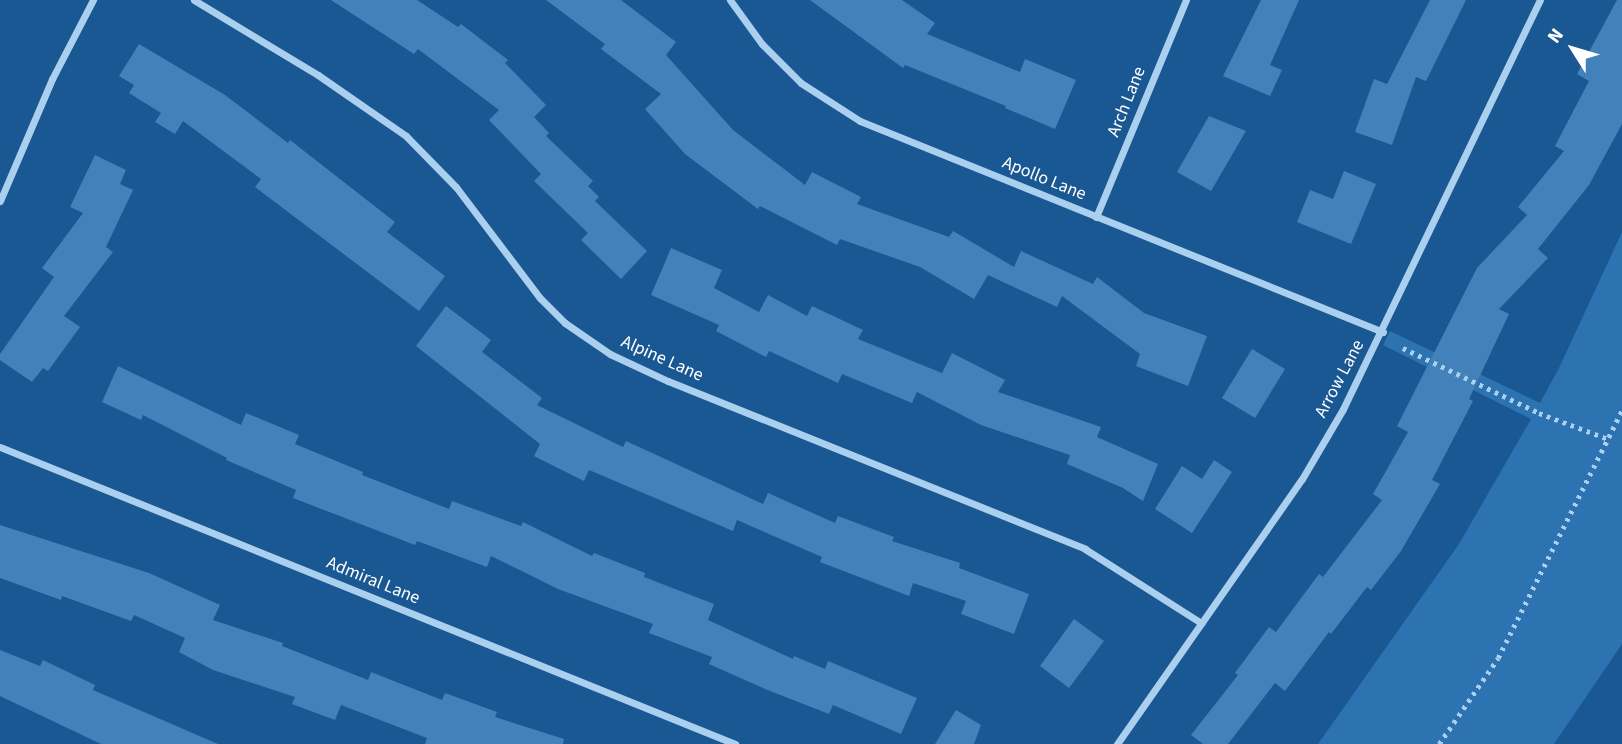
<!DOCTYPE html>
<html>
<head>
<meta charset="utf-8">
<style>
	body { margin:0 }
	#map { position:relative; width:1622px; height:744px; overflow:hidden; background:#1a5893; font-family:"Source Sans 3",sans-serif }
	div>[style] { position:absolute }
	.green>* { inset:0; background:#2d72b1 }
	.building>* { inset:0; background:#4381ba }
	.path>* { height:4.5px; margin-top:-2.25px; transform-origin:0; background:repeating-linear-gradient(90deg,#abcfef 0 3.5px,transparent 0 8.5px) }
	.minor>* { height:7px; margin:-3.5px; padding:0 3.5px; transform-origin:3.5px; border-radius:3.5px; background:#abcfef }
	span { translate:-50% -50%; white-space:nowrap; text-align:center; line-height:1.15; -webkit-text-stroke:5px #1a5893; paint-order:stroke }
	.street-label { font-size:18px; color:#fff }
	.north { position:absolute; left:1538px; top:14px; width:70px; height:70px; -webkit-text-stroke:5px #1a5893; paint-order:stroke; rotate:307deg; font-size:19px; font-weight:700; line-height:28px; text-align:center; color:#fff }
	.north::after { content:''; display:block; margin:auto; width:24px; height:32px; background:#fff; clip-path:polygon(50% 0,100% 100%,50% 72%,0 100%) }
</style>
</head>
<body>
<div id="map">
	<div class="green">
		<div style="clip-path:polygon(1622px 232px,1622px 644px,1554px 744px,1318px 744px,1459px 544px,1531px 419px,1383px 345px,1390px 331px,1540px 403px,1559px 368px)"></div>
	</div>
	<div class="building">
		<div style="clip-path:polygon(331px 0,417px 0,458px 27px,461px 24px,508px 60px,505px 63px,546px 105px,534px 117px,549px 133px,546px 136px,593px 181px,588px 186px,599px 197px,595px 201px,647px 251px,621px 279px,581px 240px,588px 233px,534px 181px,541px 174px,489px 120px,499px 110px,418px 49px,414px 54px)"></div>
		<div style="clip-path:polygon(546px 0,621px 0,676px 42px,666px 55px,733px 130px,805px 185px,812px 172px,861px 197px,857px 204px,949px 237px,953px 231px,1014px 267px,1021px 251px,1093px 284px,1097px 277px,1144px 313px,1207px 336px,1188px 386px,1136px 366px,1140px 354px,1062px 296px,1057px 307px,988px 275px,974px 299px,920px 267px,840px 239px,837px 245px,760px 206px,758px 209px,685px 154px,645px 109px,661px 94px,601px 49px,605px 44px)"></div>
		<div style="clip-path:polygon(810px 0,902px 0,935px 23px,927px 34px,1020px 72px,1025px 59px,1076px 80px,1055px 129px,1005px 108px,1006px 106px,905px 65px,903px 68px)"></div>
		<div style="clip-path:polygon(1261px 0,1299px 0,1270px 65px,1282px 70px,1270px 96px,1223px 76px)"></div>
		<div style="clip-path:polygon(1430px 0,1466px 0,1426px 81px,1416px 77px,1392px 145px,1355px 132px,1374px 79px,1387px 84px)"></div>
		<div style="clip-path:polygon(1617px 0,1622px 0,1622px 124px,1589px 185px,1538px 249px,1548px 258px,1499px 309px,1509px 314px,1469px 399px,1473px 401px,1432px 480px,1440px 484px,1401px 551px,1371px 590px,1367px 587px,1331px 634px,1329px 632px,1285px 691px,1275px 683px,1228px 744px,1203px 744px,1191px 735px,1238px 675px,1235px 673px,1269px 627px,1276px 632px,1319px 574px,1323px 577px,1382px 500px,1373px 494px,1408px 432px,1397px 426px,1477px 268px,1527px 215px,1518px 207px,1564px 151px,1555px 146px,1589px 81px,1577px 74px)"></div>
		<div style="clip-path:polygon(139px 44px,225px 95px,288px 143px,290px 140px,395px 222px,387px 232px,445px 276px,419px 311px,255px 187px,261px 179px,183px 121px,175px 134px,155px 122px,161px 113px,129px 93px,134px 85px,119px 76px)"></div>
		<div style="clip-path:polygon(1209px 116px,1246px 131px,1211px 191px,1177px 172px)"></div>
		<div style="clip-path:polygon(95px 155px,126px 170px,120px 184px,133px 190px,106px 247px,113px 252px,64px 316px,80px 327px,48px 371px,43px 368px,32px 382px,0 360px,0 354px,54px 277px,42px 268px,83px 213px,70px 207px)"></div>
		<div style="clip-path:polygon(1344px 171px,1376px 184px,1351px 244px,1297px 222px,1310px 190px,1333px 199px)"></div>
		<div style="clip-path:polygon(671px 248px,722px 270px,714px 288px,759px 312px,768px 295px,807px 316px,812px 306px,863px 330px,858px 339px,942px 373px,952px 353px,1005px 380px,998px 392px,1101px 427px,1097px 437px,1158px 464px,1143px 501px,1123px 488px,1067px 464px,1070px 455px,981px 425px,917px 392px,912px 403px,842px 374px,838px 383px,769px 351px,766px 357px,716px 331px,719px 325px,651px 295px)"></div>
		<div style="clip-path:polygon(446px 306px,491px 340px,482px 352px,542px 398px,537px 405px,623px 447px,626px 441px,763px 504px,768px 493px,835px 523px,838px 516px,894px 537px,892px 541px,960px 563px,959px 568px,1029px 594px,1014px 634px,961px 614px,966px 601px,913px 583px,909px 596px,820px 562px,822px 557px,737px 520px,733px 531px,589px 470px,584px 481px,534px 456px,540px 444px,416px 346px)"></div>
		<div style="clip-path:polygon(1252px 349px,1285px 369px,1255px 418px,1222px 398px)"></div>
		<div style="clip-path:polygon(118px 366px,241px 425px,246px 413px,299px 435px,295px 444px,363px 472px,362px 475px,449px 509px,452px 501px,521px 526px,523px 522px,592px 556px,594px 553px,645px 573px,644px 577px,714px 604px,708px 620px,793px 659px,794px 656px,825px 669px,828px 661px,917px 698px,901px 734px,833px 705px,829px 714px,765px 689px,709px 664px,712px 657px,649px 633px,653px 624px,558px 589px,491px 556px,487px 567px,417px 541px,415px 545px,293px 498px,296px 490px,226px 460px,227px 458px,143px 415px,141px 420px,102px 402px)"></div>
		<div style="clip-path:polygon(1214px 460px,1232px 472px,1192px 533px,1155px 509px,1182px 466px,1202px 479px)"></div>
		<div style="clip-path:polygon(0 525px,149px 573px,220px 605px,213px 620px,283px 643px,282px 646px,368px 680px,371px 672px,442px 700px,445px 693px,497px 712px,495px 717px,564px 739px,563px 744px,425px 744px,427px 738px,341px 705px,335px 720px,292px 704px,295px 697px,213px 670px,179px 652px,185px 638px,134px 615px,131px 621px,62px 596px,61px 600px,0 578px)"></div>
		<div style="clip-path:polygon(1074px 619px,1104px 641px,1069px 688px,1040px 666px)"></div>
		<div style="clip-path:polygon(0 650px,40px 666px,43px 660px,95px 685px,93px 690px,218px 744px,101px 744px,0 696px)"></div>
		<div style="clip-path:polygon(956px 710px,981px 725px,974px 744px,935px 744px)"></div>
	</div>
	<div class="path">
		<div style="left:1403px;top:348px;width:151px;rotate:25.5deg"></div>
		<div style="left:1539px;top:413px;width:74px;rotate:20.6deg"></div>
		<div style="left:1439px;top:744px;width:104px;rotate:-55.5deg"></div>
		<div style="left:1498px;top:658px;width:277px;rotate:-63.4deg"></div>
	</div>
	<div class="minor">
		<div style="left:194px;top:0;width:145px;rotate:31.2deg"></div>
		<div style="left:318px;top:75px;width:107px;rotate:34.7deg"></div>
		<div style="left:406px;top:136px;width:71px;rotate:45.6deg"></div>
		<div style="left:456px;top:187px;width:139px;rotate:52.9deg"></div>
		<div style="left:540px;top:298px;width:35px;rotate:45deg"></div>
		<div style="left:565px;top:323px;width:55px;rotate:34.6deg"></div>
		<div style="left:610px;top:354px;width:64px;rotate:25deg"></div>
		<div style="left:668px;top:381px;width:450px;rotate:21.9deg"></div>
		<div style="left:1085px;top:549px;width:138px;rotate:32.5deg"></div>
		<div style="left:730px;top:0;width:54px;rotate:54deg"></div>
		<div style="left:762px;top:44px;width:55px;rotate:45deg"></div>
		<div style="left:801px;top:83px;width:70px;rotate:32.8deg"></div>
		<div style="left:860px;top:121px;width:564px;rotate:21.97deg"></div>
		<div style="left:0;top:201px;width:133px;rotate:-66.9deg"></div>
		<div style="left:52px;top:79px;width:89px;rotate:-62.6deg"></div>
		<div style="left:1096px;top:217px;width:235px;rotate:-67.5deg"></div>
		<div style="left:0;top:447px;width:793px;rotate:22deg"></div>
		<div style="left:1117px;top:744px;width:323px;rotate:-55.1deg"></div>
		<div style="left:1302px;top:479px;width:81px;rotate:-59.6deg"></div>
		<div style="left:1343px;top:409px;width:454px;rotate:-64.3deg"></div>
	</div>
	<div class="street-label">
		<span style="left:1127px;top:102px;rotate:-68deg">Arch Lane</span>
		<span style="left:1044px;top:179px;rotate:22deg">Apollo Lane</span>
		<span style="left:662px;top:359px;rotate:24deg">Alpine Lane</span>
		<span style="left:1340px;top:379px;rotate:-62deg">Arrow Lane</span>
		<span style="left:373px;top:581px;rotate:22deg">Admiral Lane</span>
	</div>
	<div class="north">N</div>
</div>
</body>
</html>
